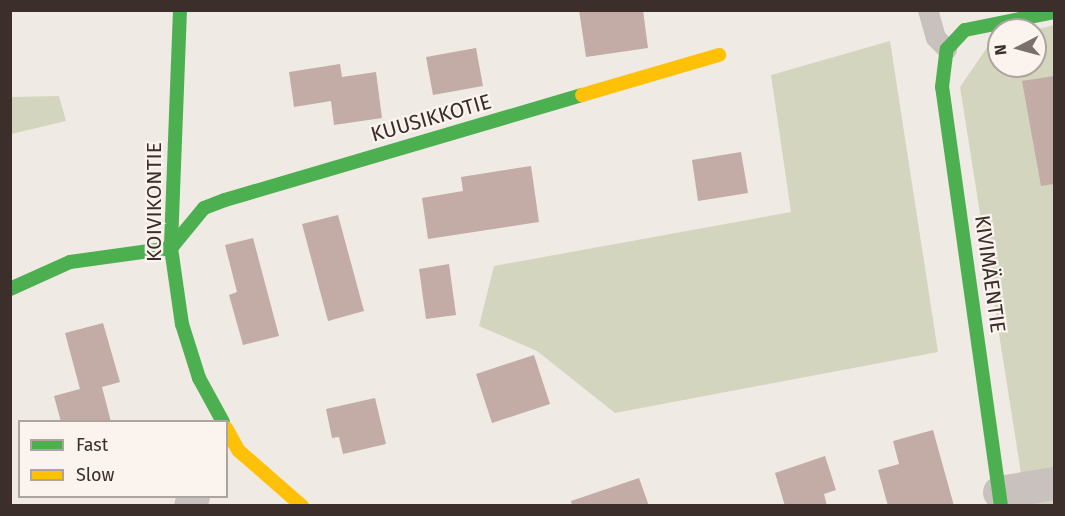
<!DOCTYPE html>
<html>
<head>
<meta charset="utf-8">
<style>
	body { margin:0 }
	#map { position:relative; width:1065px; height:516px; overflow:hidden; background:#f0eae4; font-family:"Fira Sans",sans-serif }
	div>[style] { position:absolute }
	.green>* { inset:0; background:#d3d5be }
	.building>* { inset:0; background:#c3aca6 }
	.lane>* { height:20px; margin:-10px; padding:0 10px; transform-origin:10px; border-radius:10px; background:#c9c1bd }
	.street>* { height:33px; margin:-16.5px; padding:0 16.5px; transform-origin:16.5px; border-radius:16.5px; background:#c9c1bd }
	.fast>* { height:14px; margin:-7px; padding:0 7px; transform-origin:7px; border-radius:7px; background:#4caf50 }
	.slow>* { height:14px; margin:-7px; padding:0 7px; transform-origin:7px; border-radius:7px; background:#ffc107 }
	span { translate:-50% -50%; white-space:nowrap; text-align:center; line-height:1.15; -webkit-text-stroke:4.5px #fbf3ed; paint-order:stroke }
	.street-label { font-size:21px; color:#3b2e2b }
	.frame { position:absolute; inset:0; border:12px solid #3b2e2b; pointer-events:none }
	.legend { position:absolute; left:18px; top:420px; width:210px; height:78px; box-sizing:border-box; background:#fbf3ed; border:2px solid #aea49f; margin:0; padding:8px 10px; list-style:none; font-size:18px; color:#3b2e2b }
	.legend li { display:flex; align-items:center; gap:12px; height:30px }
	.legend b { width:30px; border:2px solid #aea49f }
	.north { position:absolute; left:987px; top:18px; width:60px; height:60px; box-sizing:border-box; background:#fbf3ed; border:2px solid #aea49f; border-radius:50%; rotate:264deg; font-size:16px; font-weight:700; line-height:24px; text-align:center; color:#3b2e2b }
	.north::after { content:''; display:block; margin:auto; width:21px; height:27px; background:#7a706c; clip-path:polygon(50% 0,100% 100%,50% 72%,0 100%) }
</style>
</head>
<body>
<div id="map">
	<div class="green">
		<div style="clip-path:polygon(1054px 25px,1054px 505px,1026px 505px,960px 87px,997px 33px,999px 66px,1035px 66px,1035px 30px)"></div>
		<div style="clip-path:polygon(890px 41px,938px 352px,615px 413px,537px 351px,479px 326px,494px 266px,791px 212px,771px 75px)"></div>
		<div style="clip-path:polygon(59px 96px,66px 121px,11px 134px,11px 97px)"></div>
	</div>
	<div class="building">
		<div style="clip-path:polygon(579px 10px,643px 10px,648px 48px,586px 57px)"></div>
		<div style="clip-path:polygon(476px 48px,483px 86px,433px 95px,426px 57px)"></div>
		<div style="clip-path:polygon(340px 64px,342px 77px,376px 72px,382px 118px,334px 125px,331px 101px,294px 107px,289px 72px)"></div>
		<div style="clip-path:polygon(1054px 76px,1054px 184px,1041px 186px,1022px 81px)"></div>
		<div style="clip-path:polygon(741px 152px,748px 193px,698px 201px,692px 160px)"></div>
		<div style="clip-path:polygon(531px 166px,539px 222px,428px 239px,422px 198px,463px 191px,461px 177px)"></div>
		<div style="clip-path:polygon(338px 215px,364px 311px,328px 321px,302px 224px)"></div>
		<div style="clip-path:polygon(253px 238px,279px 336px,243px 345px,229px 295px,237px 292px,225px 245px)"></div>
		<div style="clip-path:polygon(449px 264px,456px 315px,426px 319px,419px 269px)"></div>
		<div style="clip-path:polygon(103px 323px,120px 382px,102px 387px,111px 422px,61px 422px,54px 396px,80px 389px,65px 333px)"></div>
		<div style="clip-path:polygon(534px 355px,550px 404px,492px 423px,476px 374px)"></div>
		<div style="clip-path:polygon(375px 398px,386px 444px,343px 454px,339px 437px,332px 438px,326px 409px)"></div>
		<div style="clip-path:polygon(933px 430px,954px 506px,888px 506px,878px 470px,899px 464px,893px 441px)"></div>
		<div style="clip-path:polygon(825px 456px,836px 490px,824px 494px,827px 506px,785px 506px,775px 473px)"></div>
		<div style="clip-path:polygon(639px 478px,649px 506px,572px 506px,571px 501px)"></div>
	</div>
	<div class="lane">
		<div style="left:928px;top:10px;width:29px;rotate:74deg"></div>
		<div style="left:936px;top:38px;width:16px;rotate:45deg"></div>
	</div>
	<div class="street">
		<div style="left:999px;top:492px;width:56px;rotate:-9.3deg"></div>
		<div style="left:190px;top:506px;width:10px;rotate:-73deg"></div>
	</div>
	<div class="fast">
		<div style="left:180px;top:10px;width:238px;rotate:92.2deg"></div>
		<div style="left:171px;top:248px;width:77px;rotate:81.8deg"></div>
		<div style="left:182px;top:324px;width:57px;rotate:72.5deg"></div>
		<div style="left:199px;top:378px;width:50px;rotate:61.4deg"></div>
		<div style="left:171px;top:248px;width:52px;rotate:-50.5deg"></div>
		<div style="left:204px;top:208px;width:22px;rotate:-21deg"></div>
		<div style="left:225px;top:200px;width:372px;rotate:-16.4deg"></div>
		<div style="left:10px;top:289px;width:66px;rotate:-24.2deg"></div>
		<div style="left:70px;top:262px;width:102px;rotate:-7.9deg"></div>
		<div style="left:1001px;top:506px;width:423px;rotate:-98deg"></div>
		<div style="left:942px;top:87px;width:38px;rotate:-83deg"></div>
		<div style="left:947px;top:49px;width:26px;rotate:-47deg"></div>
		<div style="left:965px;top:30px;width:91px;rotate:-11.4deg"></div>
	</div>
	<div class="slow">
		<div style="left:582px;top:95px;width:143px;rotate:-16.3deg"></div>
		<div style="left:226px;top:428px;width:26px;rotate:61deg"></div>
		<div style="left:239px;top:451px;width:84px;rotate:41.1deg"></div>
	</div>
	<div class="street-label">
		<span style="left:431px;top:118px;rotate:-16deg">KUUSIKKOTIE</span>
		<span style="left:154px;top:202px;rotate:-90deg">KOIVIKONTIE</span>
		<span style="left:990px;top:274px;rotate:82deg">KIVIMÄENTIE</span>
	</div>
	<div class="frame"></div>
	<ul class="legend">
	<li><b style="height:8px;background:#4caf50"></b>Fast</li>
	<li><b style="height:8px;background:#ffc107"></b>Slow</li>
	</ul>
	<div class="north">N</div>
</div>
</body>
</html>
